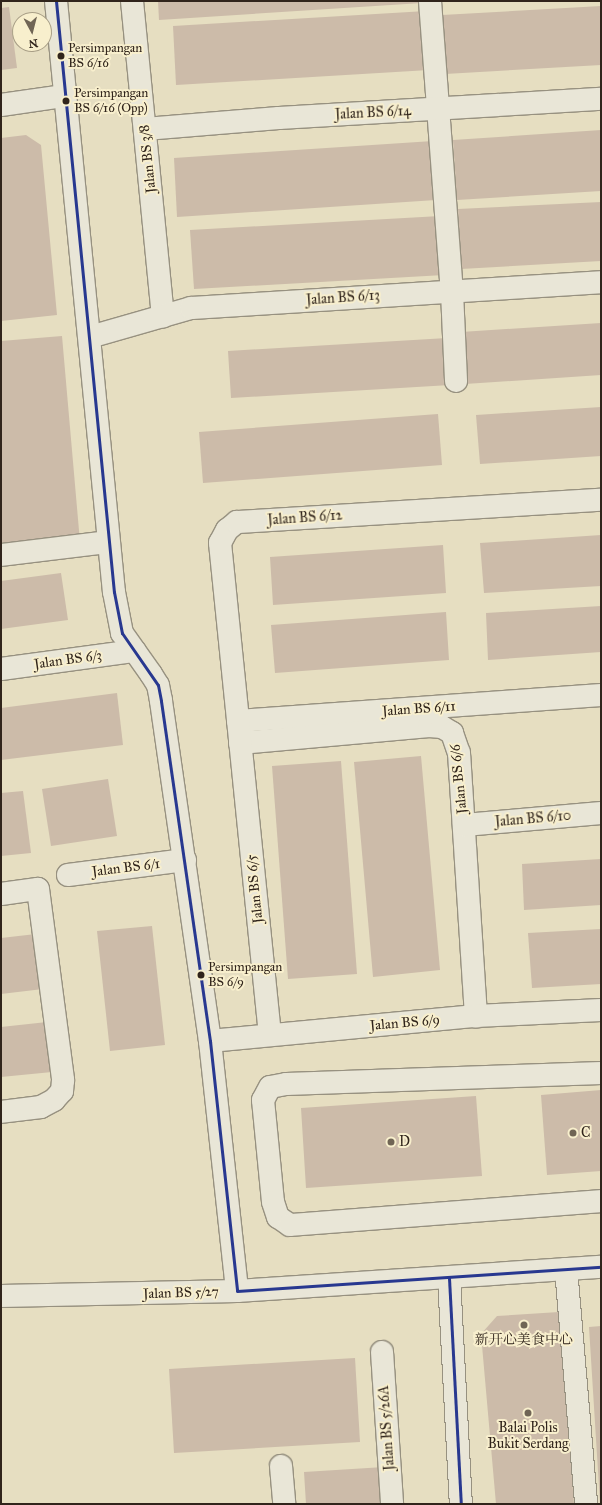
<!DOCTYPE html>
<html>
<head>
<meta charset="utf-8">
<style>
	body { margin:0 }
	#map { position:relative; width:602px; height:1505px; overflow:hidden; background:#e6dec1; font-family:"IM FELL Great Primer","Noto Serif SC",serif }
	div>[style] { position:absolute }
	.building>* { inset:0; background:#ccbba9 }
	.roads { filter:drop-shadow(1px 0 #979180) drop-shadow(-1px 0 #979180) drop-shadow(0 1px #979180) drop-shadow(0 -1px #979180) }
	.minor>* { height:22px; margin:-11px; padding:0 11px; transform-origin:11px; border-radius:11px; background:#e9e6d7 }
	.bus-1>* { height:3px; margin:-1.5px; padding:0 1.5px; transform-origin:1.5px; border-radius:1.5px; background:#283890 }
	.dots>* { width:11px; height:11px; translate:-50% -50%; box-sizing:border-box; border:2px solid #f8efcd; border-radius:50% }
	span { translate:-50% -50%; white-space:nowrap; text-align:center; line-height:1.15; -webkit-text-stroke:4px #f8efcd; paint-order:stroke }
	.bus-label { font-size:13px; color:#30241b }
	.left { translate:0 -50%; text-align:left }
	.street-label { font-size:14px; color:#30241b }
	.poi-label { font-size:14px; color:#30241b }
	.frame { position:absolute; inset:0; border:2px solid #30241b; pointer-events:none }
	.north { position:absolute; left:12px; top:12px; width:40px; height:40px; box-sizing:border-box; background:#f8efcd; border:1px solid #a89e86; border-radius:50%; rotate:173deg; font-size:11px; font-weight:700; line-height:16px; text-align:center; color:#30241b }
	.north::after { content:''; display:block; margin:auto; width:14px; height:18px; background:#706555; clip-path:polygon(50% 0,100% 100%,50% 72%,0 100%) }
</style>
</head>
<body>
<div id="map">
	<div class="building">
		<div style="clip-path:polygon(158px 1px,422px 1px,422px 3px,159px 20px)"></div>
		<div style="clip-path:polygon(601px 6px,601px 65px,445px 74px,442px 15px)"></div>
		<div style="clip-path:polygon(9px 7px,17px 68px,1px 70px,1px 8px)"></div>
		<div style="clip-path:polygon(426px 11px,429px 70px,176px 85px,173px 26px)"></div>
		<div style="clip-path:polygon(601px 130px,601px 191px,457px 200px,453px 140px)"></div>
		<div style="clip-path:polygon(26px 135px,41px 145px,57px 315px,1px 321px,1px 138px)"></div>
		<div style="clip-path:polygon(433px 141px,436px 200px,177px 217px,174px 158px)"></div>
		<div style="clip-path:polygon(601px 202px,601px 261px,461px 269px,458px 209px)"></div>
		<div style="clip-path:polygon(440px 216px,444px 275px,194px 289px,190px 230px)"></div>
		<div style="clip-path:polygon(601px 323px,601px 375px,465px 384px,461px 332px)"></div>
		<div style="clip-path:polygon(62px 336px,80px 542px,1px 549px,1px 341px)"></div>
		<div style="clip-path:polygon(447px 338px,450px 385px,231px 398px,228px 351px)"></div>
		<div style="clip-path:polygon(601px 407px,601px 456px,480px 464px,476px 415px)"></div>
		<div style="clip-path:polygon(438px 414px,442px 465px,203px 483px,199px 432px)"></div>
		<div style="clip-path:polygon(601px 535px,601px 586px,484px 593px,480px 543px)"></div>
		<div style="clip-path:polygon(443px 545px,446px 593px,273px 605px,270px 557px)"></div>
		<div style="clip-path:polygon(61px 573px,68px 620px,1px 629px,1px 581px)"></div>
		<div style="clip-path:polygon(601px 606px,601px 652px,488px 660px,486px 613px)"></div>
		<div style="clip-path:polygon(446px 612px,449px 660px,275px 673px,271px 625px)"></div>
		<div style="clip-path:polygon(117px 693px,123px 745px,1px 760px,1px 708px)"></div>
		<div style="clip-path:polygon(421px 756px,440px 970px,373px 977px,354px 762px)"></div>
		<div style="clip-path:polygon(341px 761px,357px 974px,288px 979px,272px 766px)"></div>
		<div style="clip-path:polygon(108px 779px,117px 836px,51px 846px,42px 789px)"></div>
		<div style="clip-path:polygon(23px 791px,31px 853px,1px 856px,1px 793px)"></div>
		<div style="clip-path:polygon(601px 859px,601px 905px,524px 910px,522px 864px)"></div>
		<div style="clip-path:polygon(152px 926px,165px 1045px,110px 1051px,97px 931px)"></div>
		<div style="clip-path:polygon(601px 929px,601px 984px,532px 988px,528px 933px)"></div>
		<div style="clip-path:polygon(36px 934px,43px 989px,1px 994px,1px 938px)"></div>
		<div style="clip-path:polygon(47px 1022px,52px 1072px,1px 1077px,1px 1027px)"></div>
		<div style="clip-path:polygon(601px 1090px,601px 1171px,547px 1175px,541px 1095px)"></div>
		<div style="clip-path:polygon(476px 1096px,482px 1176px,306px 1188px,301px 1108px)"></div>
		<div style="clip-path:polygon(559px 1312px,574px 1504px,496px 1504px,481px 1334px,497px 1316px)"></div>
		<div style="clip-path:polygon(601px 1326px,601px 1503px,600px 1503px,589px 1327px)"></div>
		<div style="clip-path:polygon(355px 1358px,360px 1442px,174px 1453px,169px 1369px)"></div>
		<div style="clip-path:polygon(384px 1467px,386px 1504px,306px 1504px,304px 1472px)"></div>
	</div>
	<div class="roads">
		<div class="minor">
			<div style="left:56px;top:1px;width:594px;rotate:84.4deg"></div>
			<div style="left:114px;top:592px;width:42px;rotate:79deg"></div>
			<div style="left:122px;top:633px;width:50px;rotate:54.7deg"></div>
			<div style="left:151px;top:674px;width:13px;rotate:58deg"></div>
			<div style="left:158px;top:685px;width:16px;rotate:79deg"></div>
			<div style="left:161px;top:701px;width:344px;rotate:81.8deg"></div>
			<div style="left:210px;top:1041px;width:251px;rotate:83.8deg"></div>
			<div style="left:132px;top:1px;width:317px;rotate:84.4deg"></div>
			<div style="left:430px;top:1px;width:292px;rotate:85.7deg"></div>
			<div style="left:452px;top:292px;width:89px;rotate:87.4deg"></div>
			<div style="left:1px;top:105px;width:64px;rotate:-8.1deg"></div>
			<div style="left:145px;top:129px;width:134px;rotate:-4.7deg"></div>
			<div style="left:279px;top:118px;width:323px;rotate:-3.4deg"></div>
			<div style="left:90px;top:337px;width:105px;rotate:-16deg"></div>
			<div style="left:191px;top:308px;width:411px;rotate:-3.6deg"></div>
			<div style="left:1px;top:555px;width:108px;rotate:-6.9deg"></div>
			<div style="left:1px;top:669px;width:135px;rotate:-7.7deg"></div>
			<div style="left:238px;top:721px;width:364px;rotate:-4.1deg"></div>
			<div style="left:240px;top:743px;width:190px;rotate:-5.1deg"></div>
			<div style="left:429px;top:726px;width:13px;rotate:4deg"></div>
			<div style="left:442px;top:727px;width:12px;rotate:31deg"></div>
			<div style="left:452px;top:733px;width:21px;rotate:71deg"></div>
			<div style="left:459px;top:753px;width:264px;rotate:86.3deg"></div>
			<div style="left:464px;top:825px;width:138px;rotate:-5deg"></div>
			<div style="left:68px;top:875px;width:118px;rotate:-7.3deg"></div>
			<div style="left:1px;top:894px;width:37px;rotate:-8deg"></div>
			<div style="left:38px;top:889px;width:193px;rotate:82.5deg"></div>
			<div style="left:63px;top:1080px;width:11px;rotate:95deg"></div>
			<div style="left:62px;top:1091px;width:12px;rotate:132deg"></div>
			<div style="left:54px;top:1100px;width:15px;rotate:152deg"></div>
			<div style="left:41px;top:1107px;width:40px;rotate:172.9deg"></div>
			<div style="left:270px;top:1035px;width:495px;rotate:-95.8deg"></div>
			<div style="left:220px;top:543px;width:15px;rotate:-62deg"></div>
			<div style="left:227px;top:530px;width:13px;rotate:-39deg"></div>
			<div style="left:237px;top:522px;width:365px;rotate:-3.5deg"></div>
			<div style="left:210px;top:1041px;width:267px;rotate:-5.4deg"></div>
			<div style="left:476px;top:1016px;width:125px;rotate:-2.7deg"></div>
			<div style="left:601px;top:1073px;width:315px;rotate:178deg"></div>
			<div style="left:286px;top:1084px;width:16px;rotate:169deg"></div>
			<div style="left:270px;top:1087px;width:15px;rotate:118deg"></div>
			<div style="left:263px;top:1100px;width:102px;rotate:84.4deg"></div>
			<div style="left:273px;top:1202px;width:16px;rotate:72deg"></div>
			<div style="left:278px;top:1217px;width:14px;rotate:34deg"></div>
			<div style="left:290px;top:1225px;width:312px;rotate:-4.4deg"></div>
			<div style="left:566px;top:1269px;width:236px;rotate:85.1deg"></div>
			<div style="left:449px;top:1278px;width:226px;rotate:87deg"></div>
			<div style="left:1px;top:1296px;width:236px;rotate:-1.2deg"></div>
			<div style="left:237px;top:1291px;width:365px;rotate:-3.8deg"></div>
			<div style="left:382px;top:1352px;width:152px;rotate:86.2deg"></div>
			<div style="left:281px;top:1466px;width:38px;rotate:85deg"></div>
		</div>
	</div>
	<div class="bus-1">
		<div style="left:56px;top:1px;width:594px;rotate:84.4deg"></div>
		<div style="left:114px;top:592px;width:42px;rotate:79deg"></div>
		<div style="left:122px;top:633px;width:63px;rotate:55.3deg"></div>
		<div style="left:158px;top:685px;width:16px;rotate:79deg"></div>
		<div style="left:161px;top:701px;width:344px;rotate:81.8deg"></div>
		<div style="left:210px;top:1041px;width:251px;rotate:83.8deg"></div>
		<div style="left:237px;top:1291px;width:365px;rotate:-3.8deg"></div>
		<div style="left:449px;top:1278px;width:226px;rotate:87deg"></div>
	</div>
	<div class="dots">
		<div style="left:61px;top:56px;background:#30241b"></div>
		<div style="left:66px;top:101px;background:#30241b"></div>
		<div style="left:201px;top:975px;background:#30241b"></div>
		<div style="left:573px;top:1133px;background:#706555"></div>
		<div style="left:391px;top:1142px;background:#706555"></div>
		<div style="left:524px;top:1325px;background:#706555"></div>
		<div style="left:528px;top:1413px;background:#706555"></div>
	</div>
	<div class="bus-label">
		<span class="left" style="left:68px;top:56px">Persimpangan<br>BS 6/16</span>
		<span class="left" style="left:74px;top:101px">Persimpangan<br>BS 6/16 (Opp)</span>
		<span class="left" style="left:208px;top:975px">Persimpangan<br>BS 6/9</span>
	</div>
	<div class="street-label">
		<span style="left:373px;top:113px;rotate:-3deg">Jalan BS 6/14</span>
		<span style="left:148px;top:159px;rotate:-96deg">Jalan BS 3/8</span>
		<span style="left:343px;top:298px;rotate:-4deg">Jalan BS 6/13</span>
		<span style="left:305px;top:518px;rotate:-4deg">Jalan BS 6/12</span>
		<span style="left:68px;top:660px;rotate:-8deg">Jalan BS 6/3</span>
		<span style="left:419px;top:709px;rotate:-4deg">Jalan BS 6/11</span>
		<span style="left:459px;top:779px;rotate:-96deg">Jalan BS 6/6</span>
		<span style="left:533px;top:819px;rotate:-5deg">Jalan BS 6/10</span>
		<span style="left:126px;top:868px;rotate:-7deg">Jalan BS 6/1</span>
		<span style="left:255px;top:889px;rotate:-96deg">Jalan BS 6/5</span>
		<span style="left:405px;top:1023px;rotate:-5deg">Jalan BS 6/9</span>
		<span style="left:181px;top:1293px;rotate:-2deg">Jalan BS 5/27</span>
		<span style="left:387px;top:1428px;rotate:-94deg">Jalan BS 5/26A</span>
	</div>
	<div class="poi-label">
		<span class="left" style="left:581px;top:1133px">C</span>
		<span class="left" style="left:399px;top:1142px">D</span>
		<span style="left:524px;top:1340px">新开心美食中心</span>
		<span style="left:528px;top:1436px">Balai Polis<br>Bukit Serdang</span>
	</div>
	<div class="frame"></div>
	<div class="north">N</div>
</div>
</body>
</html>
